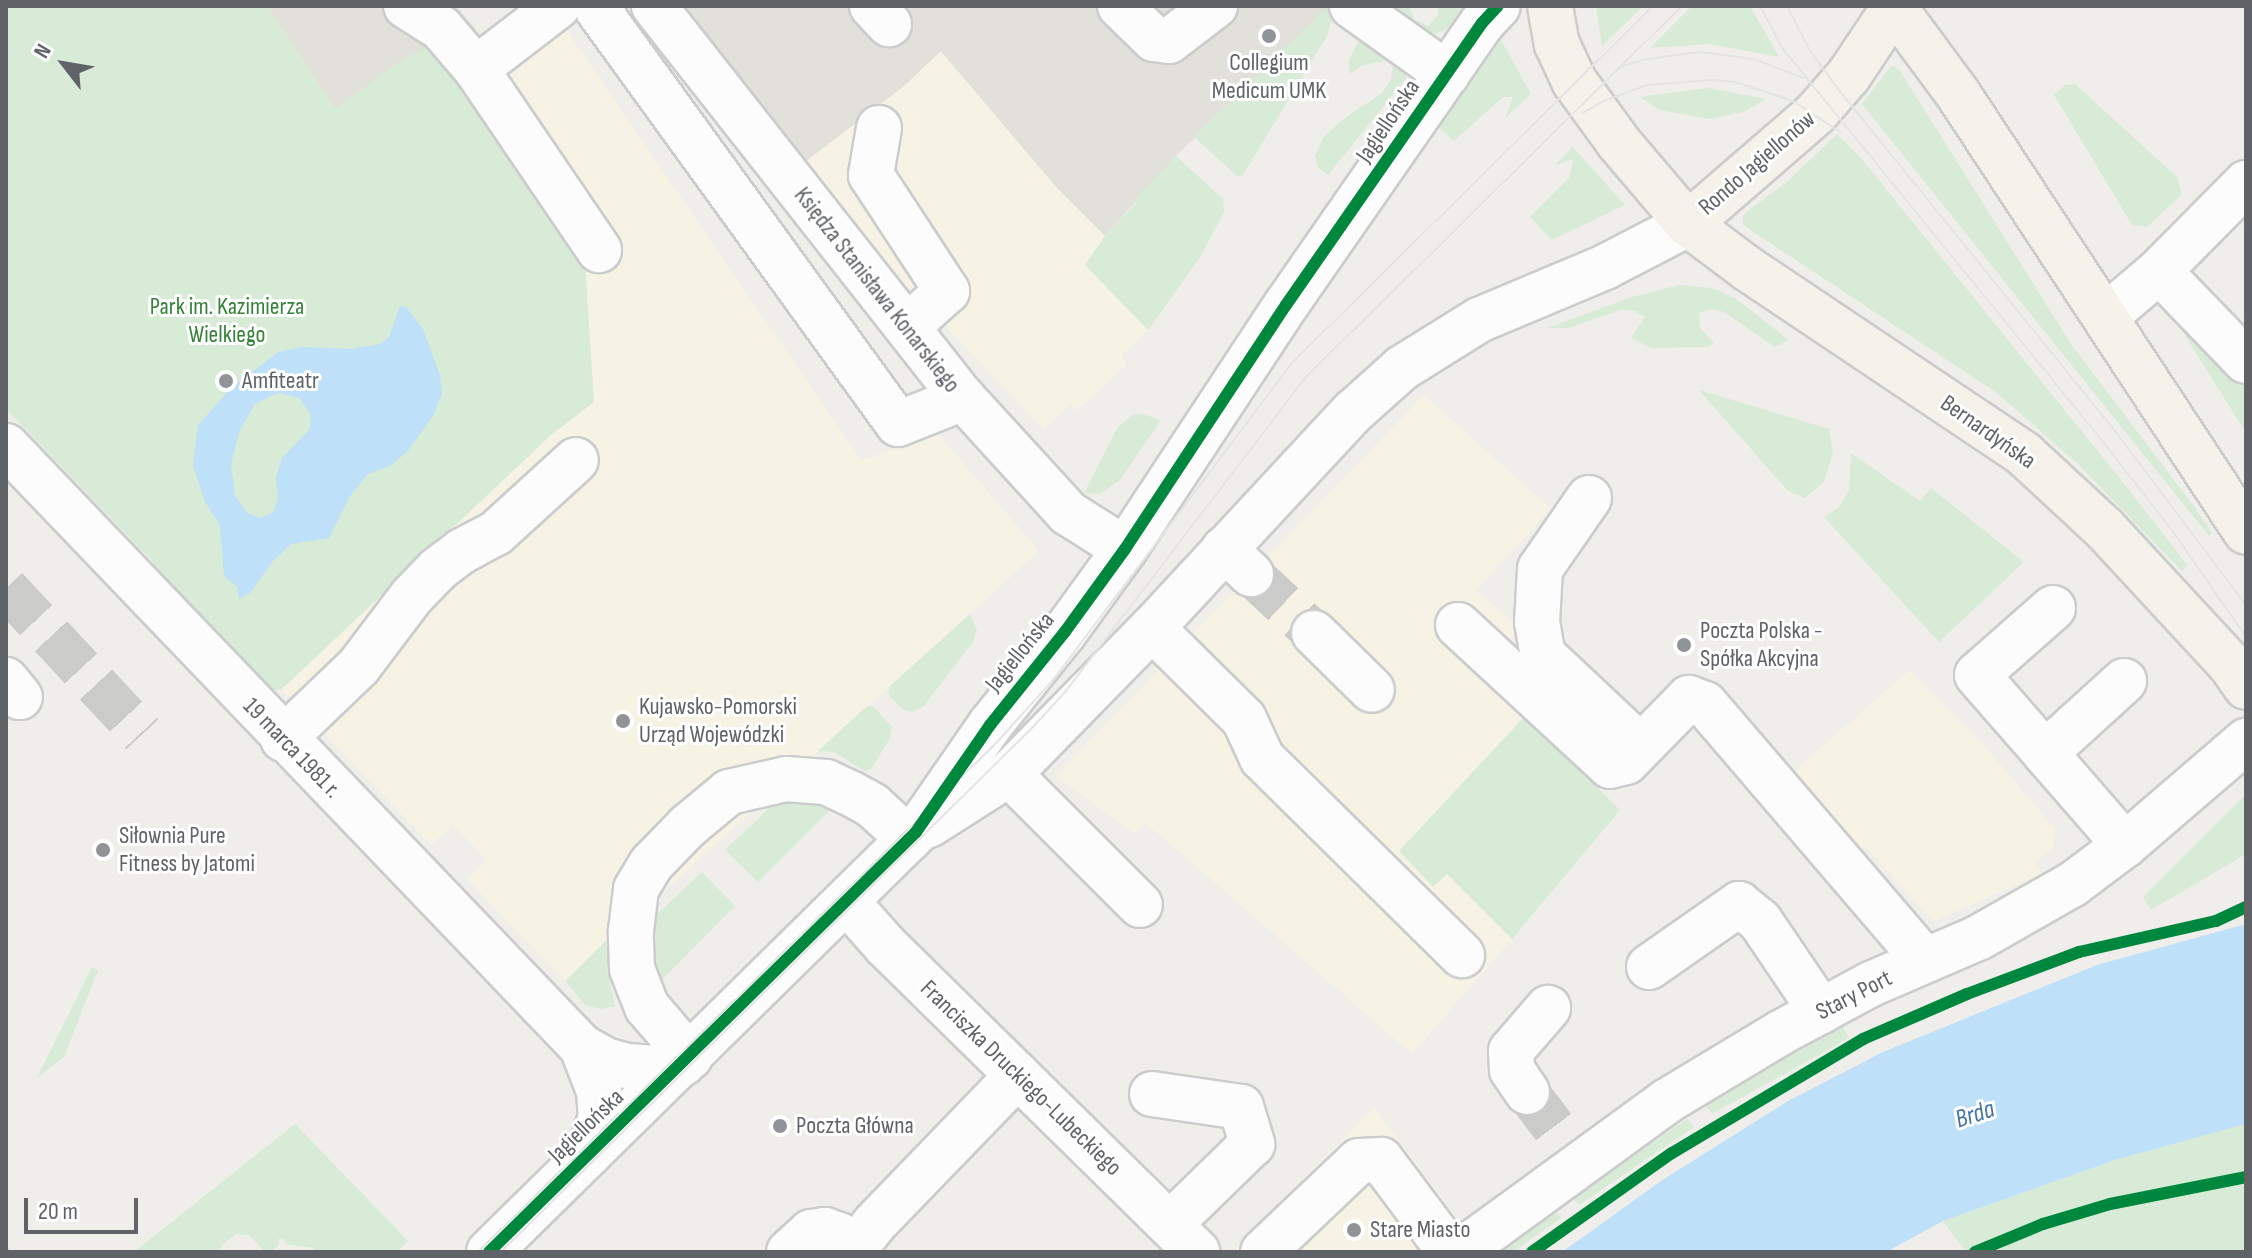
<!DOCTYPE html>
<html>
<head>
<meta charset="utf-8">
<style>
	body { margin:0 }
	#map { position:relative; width:2252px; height:1258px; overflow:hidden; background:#efeeea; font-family:"Sofia Sans Condensed",sans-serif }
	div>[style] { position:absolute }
	.commercial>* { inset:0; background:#f7f3e4 }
	.education>* { inset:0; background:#e2e0da }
	.green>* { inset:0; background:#d8ebd6 }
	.water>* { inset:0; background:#bfe0f9 }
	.minor-tunnel>* { height:44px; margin-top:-22px; transform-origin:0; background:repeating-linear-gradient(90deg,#cbcbca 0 44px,transparent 0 66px) }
	.roads { filter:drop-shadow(2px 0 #cbcccc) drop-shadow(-2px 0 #cbcccc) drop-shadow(0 2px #cbcccc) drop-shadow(0 -2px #cbcccc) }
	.minor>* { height:44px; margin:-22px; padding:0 22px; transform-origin:22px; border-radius:22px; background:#fdfcfc }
	.major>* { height:44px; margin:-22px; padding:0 22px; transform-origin:22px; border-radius:22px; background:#f4f2e9 }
	.tram>* { height:2px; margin:-1px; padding:0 1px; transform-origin:1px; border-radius:1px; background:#e4e4e4 }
	.cycleway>* { height:12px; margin:-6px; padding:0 6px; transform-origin:6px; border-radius:6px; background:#00873e }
	.dots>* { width:22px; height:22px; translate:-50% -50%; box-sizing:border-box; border:4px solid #fff; border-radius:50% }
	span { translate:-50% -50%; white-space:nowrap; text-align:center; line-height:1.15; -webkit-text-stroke:6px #fff; paint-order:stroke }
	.poi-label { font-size:24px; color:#5f6368 }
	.left { translate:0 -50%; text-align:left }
	.street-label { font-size:24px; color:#5f6368 }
	.park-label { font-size:24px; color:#348238 }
	.water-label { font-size:26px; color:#4174aa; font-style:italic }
	.frame { position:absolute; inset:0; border:8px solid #5f6368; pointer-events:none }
	.north { position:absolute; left:24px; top:24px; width:80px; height:80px; -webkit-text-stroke:6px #fff; paint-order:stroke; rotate:301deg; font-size:22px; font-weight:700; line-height:32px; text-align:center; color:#5f6368 }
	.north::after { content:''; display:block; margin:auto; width:28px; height:36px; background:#5f6368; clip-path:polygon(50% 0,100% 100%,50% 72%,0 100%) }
	.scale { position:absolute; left:24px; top:1198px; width:114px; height:36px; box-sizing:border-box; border:4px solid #5f6368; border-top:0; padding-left:10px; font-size:24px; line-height:28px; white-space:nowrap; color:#5f6368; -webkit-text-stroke:6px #fff; paint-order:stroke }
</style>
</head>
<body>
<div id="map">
	<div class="commercial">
		<div style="clip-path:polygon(565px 22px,571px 37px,861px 460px,938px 434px,1039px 551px,565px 981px,467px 879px,487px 860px,453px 825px,431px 845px,282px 689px,551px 435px,594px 402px,584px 247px,472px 91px)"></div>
		<div style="clip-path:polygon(939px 50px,1057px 188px,1105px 236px,1085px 265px,1148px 330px,1121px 356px,1127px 364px,1077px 411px,1070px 405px,1044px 430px,941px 321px,913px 297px,805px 162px,904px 86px)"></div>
		<div style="clip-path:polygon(1424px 395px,1551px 509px,1476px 590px,1520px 629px,1507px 643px,1599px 726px,1570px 760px,1526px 716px,1399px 851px,1446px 874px,1512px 939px,1412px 1054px,1159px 834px,1145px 824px,1135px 834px,1056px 776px)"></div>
		<div style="clip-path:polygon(1910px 670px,1981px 742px,2055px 829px,2053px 847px,2035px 863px,2042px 874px,1934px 921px,1864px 846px,1852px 855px,1785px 779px)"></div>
		<div style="clip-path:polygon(1374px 1107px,1459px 1221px,1418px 1252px,1232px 1252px)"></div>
	</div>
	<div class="education">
		<div style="clip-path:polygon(267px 6px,456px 6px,476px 30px,450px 61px,335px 109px)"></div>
		<div style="clip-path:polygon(683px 6px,1328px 6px,1176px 156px,1105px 236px,1057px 188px,941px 51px,904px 86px,805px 162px)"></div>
	</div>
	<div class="green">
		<div style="clip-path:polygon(6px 6px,267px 6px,335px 109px,407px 56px,425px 47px,440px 51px,584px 247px,594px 402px,551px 435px,282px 689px,261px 692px,147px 572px,154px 563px,6px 409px)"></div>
		<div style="clip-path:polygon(1382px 6px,1409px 6px,1414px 19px,1428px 26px,1438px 15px,1439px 6px,1469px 6px,1453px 26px,1426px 38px)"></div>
		<div style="clip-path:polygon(1596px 6px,1643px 6px,1602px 46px)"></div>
		<div style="clip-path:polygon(1692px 6px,1750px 6px,1779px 57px,1710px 44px,1650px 48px)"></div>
		<div style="clip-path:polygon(1327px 7px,1331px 21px,1327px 36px,1243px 175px,1237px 176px,1194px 137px)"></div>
		<div style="clip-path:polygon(1363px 32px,1405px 66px,1407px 77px,1328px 175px,1318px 168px,1315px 156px,1323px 138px,1342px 120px,1382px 93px,1391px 80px,1393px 65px,1386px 61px,1363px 65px,1350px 74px,1349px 60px)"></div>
		<div style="clip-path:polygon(1501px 40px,1531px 94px,1506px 117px,1513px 97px,1503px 97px,1454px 141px,1439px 127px)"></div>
		<div style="clip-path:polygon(1891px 66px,1899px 69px,2071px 344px,2196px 509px,2212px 533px,2209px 536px,1862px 104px)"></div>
		<div style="clip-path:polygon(2075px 84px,2178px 178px,2181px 195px,2147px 227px,2132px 225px,2054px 95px,2065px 85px)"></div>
		<div style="clip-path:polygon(1708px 88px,1767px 99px,1743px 112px,1710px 119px,1660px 110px,1640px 97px)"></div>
		<div style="clip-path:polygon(1837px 134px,1861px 158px,2126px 486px,2188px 566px,2182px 571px,2078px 464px,1997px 393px,1743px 225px,1743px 216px,1749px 210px,1787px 182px)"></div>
		<div style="clip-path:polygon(1573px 147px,1625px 205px,1552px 240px,1530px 217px,1569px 178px,1574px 159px,1555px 165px)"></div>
		<div style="clip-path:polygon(1176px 156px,1223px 199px,1224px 212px,1200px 257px,1148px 330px,1085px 265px,1105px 236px,1136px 203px,1134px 200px)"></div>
		<div style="clip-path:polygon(1679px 285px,1712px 288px,1735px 298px,1789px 340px,1775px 347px,1724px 312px,1712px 309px,1699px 313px,1700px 328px,1714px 343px,1708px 347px,1651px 348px,1631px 338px,1645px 317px,1633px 310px,1620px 310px,1568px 328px,1547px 328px,1632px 297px)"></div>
		<div style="clip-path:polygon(2171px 313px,2246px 373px,2246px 433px)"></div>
		<div style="clip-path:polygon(1699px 390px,1829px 429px,1833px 453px,1824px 482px,1805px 498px,1788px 491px)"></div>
		<div style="clip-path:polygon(1142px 414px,1161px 420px,1120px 480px,1100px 494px,1084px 493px,1118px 427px,1132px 415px)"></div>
		<div style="clip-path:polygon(1851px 453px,1920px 501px,1931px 488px,2024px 562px,1939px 642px,1824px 517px,1839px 507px,1849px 490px)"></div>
		<div style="clip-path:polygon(970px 614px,977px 630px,973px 642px,923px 707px,912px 712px,902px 709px,888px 694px,890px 686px)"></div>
		<div style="clip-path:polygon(867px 706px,873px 706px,892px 727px,890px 738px,872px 768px,864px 771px,834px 752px,818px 751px)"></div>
		<div style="clip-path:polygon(1525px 716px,1620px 810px,1512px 939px,1447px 874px,1433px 887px,1399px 851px)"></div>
		<div style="clip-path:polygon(2246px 794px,2246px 854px,2151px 910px,2143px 897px)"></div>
		<div style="clip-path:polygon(797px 800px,835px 805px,758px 882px,725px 850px,773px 805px)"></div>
		<div style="clip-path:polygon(702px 872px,735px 906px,653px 989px,650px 921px)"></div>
		<div style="clip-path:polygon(612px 935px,619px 956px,607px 970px,615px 1006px,601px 1009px,585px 1005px,565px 981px)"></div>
		<div style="clip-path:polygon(92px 967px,98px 970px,64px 1057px,37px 1078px)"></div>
		<div style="clip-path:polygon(1840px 1020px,1849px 1038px,1712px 1114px,1705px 1105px)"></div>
		<div style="clip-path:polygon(1687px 1119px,1694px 1127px,1579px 1205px,1572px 1197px)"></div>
		<div style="clip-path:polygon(295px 1124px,408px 1241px,397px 1252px,315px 1252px,313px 1248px,285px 1244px,284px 1239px,278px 1239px,279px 1245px,271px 1252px,265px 1252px,249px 1235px,236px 1234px,223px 1244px,219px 1252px,134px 1252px)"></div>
		<div style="clip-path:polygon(2246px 1124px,2246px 1252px,1966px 1252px,1943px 1221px,2115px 1160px)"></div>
		<div style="clip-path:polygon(1555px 1210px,1561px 1218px,1513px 1252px,1496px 1252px)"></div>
	</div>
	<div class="water">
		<div style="clip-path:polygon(evenodd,400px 306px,406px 307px,423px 329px,440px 375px,442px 394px,433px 416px,407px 452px,390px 466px,368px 474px,350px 496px,329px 538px,291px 544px,273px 561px,250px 593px,239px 599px,237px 587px,224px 576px,220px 525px,205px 502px,193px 465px,198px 425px,231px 388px,278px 352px,302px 347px,351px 349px,380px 344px,389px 337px,400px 306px,278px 393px,299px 398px,311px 415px,310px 429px,282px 458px,276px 478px,278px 499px,273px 512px,260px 518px,247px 513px,235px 495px,231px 465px,239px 432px,255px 404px,278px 393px)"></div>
		<div style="clip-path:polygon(2246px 924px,2246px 1124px,2115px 1160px,1943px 1221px,1886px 1252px,1562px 1252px,1664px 1179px,1788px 1101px,1883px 1052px,2097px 965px)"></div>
	</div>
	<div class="minor-tunnel">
		<div style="left:1251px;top:574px;width:86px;rotate:43.1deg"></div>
		<div style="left:6px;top:588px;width:200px;rotate:47deg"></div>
		<div style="left:1527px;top:1092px;width:68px;rotate:52.8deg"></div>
	</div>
	<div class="roads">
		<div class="minor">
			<div style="left:406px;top:6px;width:41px;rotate:32.2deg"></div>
			<div style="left:441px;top:28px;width:54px;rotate:49.5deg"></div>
			<div style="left:558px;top:6px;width:103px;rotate:142.5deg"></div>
			<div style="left:476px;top:69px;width:219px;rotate:55.8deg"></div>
			<div style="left:603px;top:6px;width:6px;rotate:141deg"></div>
			<div style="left:598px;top:10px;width:511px;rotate:54.07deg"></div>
			<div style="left:898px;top:424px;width:70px;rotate:-21.8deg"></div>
			<div style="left:654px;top:6px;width:499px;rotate:51.8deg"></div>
			<div style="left:963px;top:398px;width:156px;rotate:47.6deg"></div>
			<div style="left:1068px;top:513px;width:67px;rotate:32.3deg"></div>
			<div style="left:872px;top:6px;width:25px;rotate:47deg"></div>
			<div style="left:1120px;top:6px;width:47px;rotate:44.1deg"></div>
			<div style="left:1154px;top:39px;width:15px;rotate:8deg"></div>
			<div style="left:1169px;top:41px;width:58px;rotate:-37.3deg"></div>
			<div style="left:1352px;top:6px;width:117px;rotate:35.6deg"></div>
			<div style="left:879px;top:128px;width:48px;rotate:99.7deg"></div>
			<div style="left:871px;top:175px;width:139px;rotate:56.8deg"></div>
			<div style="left:947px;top:291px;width:54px;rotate:138deg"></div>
			<div style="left:2159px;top:271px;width:125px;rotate:46deg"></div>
			<div style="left:2106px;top:316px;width:70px;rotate:-40.3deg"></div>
			<div style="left:2159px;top:271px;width:124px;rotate:-45.3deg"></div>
			<div style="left:6px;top:446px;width:832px;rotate:46.22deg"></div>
			<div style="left:582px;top:1047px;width:26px;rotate:29deg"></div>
			<div style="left:605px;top:1060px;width:23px;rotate:15deg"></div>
			<div style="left:627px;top:1066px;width:28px;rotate:4deg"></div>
			<div style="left:655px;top:1068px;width:29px;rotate:-10deg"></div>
			<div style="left:1589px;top:498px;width:86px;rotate:124.6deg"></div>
			<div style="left:1540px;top:569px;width:53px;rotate:93.2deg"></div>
			<div style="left:1537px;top:622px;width:34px;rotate:80deg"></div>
			<div style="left:1543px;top:655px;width:134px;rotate:43.2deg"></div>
			<div style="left:1224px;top:549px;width:37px;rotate:43deg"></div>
			<div style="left:2053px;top:608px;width:101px;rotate:138.6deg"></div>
			<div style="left:1977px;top:675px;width:103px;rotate:48.9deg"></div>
			<div style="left:2045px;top:753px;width:107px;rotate:-42.3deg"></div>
			<div style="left:1458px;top:625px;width:207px;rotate:42.8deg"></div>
			<div style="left:1610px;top:766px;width:16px;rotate:-14deg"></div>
			<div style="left:1626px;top:762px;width:90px;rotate:-45.5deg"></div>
			<div style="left:1689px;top:698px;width:17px;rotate:21deg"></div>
			<div style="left:1705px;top:704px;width:338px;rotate:49.4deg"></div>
			<div style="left:1152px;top:628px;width:129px;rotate:44.7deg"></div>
			<div style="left:1244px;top:719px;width:43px;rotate:65.2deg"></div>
			<div style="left:1262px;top:758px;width:281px;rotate:44.6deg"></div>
			<div style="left:1314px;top:633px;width:81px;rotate:44.5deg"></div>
			<div style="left:6px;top:680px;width:22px;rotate:51deg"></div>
			<div style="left:283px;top:739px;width:105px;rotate:-43.8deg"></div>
			<div style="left:359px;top:666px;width:88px;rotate:-52.9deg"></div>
			<div style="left:412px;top:596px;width:37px;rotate:-46deg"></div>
			<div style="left:438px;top:569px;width:30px;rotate:-37deg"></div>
			<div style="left:462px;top:551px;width:38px;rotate:-28deg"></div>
			<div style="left:496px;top:533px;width:108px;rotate:-42.4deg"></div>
			<div style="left:2045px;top:753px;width:122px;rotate:49deg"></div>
			<div style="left:1009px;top:774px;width:185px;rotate:45deg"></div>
			<div style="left:929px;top:825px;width:95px;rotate:-32.5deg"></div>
			<div style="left:1009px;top:774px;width:204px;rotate:-45.6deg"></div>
			<div style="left:1152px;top:628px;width:296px;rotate:-47.1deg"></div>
			<div style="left:1354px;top:411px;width:64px;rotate:-41.9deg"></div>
			<div style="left:1402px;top:368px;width:91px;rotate:-31.9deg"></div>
			<div style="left:1479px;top:320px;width:137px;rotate:-22.8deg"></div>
			<div style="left:1605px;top:267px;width:93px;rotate:-27.4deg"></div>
			<div style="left:847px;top:902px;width:57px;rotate:48.5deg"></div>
			<div style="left:885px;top:945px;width:438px;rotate:44.5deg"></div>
			<div style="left:1649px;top:967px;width:110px;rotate:-35deg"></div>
			<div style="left:1739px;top:904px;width:27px;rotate:39deg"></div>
			<div style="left:1760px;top:921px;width:109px;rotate:55.9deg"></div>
			<div style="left:582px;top:1047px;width:47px;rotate:68.9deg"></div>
			<div style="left:599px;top:1091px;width:26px;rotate:86deg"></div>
			<div style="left:601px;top:1117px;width:40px;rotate:108.9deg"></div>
			<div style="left:690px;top:1057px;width:66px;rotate:-130.7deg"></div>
			<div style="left:647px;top:1007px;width:41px;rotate:-111.5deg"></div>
			<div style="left:632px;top:969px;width:38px;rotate:-92deg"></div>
			<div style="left:631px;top:931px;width:42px;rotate:-83.2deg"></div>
			<div style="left:636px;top:889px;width:29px;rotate:-59deg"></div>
			<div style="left:651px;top:864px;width:53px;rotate:-45.8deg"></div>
			<div style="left:688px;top:826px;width:53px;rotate:-39.7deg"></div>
			<div style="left:729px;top:792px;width:58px;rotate:-12.8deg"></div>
			<div style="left:786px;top:779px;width:40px;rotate:4.3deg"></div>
			<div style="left:826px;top:782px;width:26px;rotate:25deg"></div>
			<div style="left:850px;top:793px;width:26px;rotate:29deg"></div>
			<div style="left:873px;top:806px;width:49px;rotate:42.5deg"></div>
			<div style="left:1527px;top:1092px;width:27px;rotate:-124deg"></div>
			<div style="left:1512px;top:1070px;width:19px;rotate:-93deg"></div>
			<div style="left:1511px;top:1051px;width:57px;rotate:-49.3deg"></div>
			<div style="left:1152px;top:1094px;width:90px;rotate:8.3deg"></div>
			<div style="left:1241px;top:1107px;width:39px;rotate:73deg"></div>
			<div style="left:1252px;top:1144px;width:115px;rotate:135.7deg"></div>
			<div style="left:853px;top:1251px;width:34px;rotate:-52deg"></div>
			<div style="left:874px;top:1224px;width:207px;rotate:-46deg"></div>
			<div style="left:489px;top:1252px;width:599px;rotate:-44.53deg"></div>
			<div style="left:916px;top:832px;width:130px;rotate:-55.3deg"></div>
			<div style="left:990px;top:725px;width:118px;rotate:-51.2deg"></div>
			<div style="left:1064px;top:633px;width:104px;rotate:-54deg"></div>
			<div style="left:1125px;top:549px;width:292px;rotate:-56.6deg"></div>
			<div style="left:1286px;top:305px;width:343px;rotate:-55.2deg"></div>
			<div style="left:1482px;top:23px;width:23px;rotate:-47deg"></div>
			<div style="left:789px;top:1252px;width:30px;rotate:-42deg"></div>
			<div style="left:811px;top:1232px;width:14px;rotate:-8deg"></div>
			<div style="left:825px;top:1230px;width:15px;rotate:20deg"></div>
			<div style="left:839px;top:1235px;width:23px;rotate:49deg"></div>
			<div style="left:1263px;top:1252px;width:132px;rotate:-43.5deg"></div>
			<div style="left:1359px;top:1161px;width:22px;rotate:-3deg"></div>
			<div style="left:1381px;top:1160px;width:115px;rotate:53.1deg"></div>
			<div style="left:1460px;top:1252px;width:256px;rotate:-36.1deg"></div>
			<div style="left:1667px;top:1101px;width:132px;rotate:-31deg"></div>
			<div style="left:1780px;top:1033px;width:103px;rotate:-28.3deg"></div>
			<div style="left:1871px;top:984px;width:116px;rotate:-23.3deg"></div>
			<div style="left:1978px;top:938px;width:109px;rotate:-29.6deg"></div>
			<div style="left:2073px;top:884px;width:65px;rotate:-36.9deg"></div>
			<div style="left:2125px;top:845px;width:160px;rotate:-40.7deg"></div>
		</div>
		<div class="major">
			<div style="left:1550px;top:6px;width:39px;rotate:80deg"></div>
			<div style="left:1557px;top:44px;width:41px;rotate:65.3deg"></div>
			<div style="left:1574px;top:81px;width:77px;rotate:54deg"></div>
			<div style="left:1619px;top:143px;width:106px;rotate:49.6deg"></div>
			<div style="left:1688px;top:224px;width:75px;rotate:36.9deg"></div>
			<div style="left:1748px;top:269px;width:332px;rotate:33.8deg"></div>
			<div style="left:2024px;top:454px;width:109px;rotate:42.8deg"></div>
			<div style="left:2104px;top:528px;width:185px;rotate:47.2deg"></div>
			<div style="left:2230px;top:664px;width:28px;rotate:55deg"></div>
			<div style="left:1893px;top:6px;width:109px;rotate:53.5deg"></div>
			<div style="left:1958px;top:94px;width:524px;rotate:56.67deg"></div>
			<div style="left:1688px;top:224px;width:169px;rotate:-40.9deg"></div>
			<div style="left:1816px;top:113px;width:50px;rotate:-49deg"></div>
			<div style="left:1849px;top:75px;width:83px;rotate:-56.3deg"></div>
		</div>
	</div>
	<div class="tram">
		<div style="left:1760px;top:6px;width:49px;rotate:61.9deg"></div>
		<div style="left:1783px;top:49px;width:508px;rotate:50.83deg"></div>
		<div style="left:2104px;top:443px;width:114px;rotate:52.1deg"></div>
		<div style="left:2174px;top:533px;width:126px;rotate:55.3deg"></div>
		<div style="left:1787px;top:6px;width:51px;rotate:62.9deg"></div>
		<div style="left:1810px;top:51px;width:47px;rotate:53.6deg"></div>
		<div style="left:1838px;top:89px;width:439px;rotate:51deg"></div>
		<div style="left:2114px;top:430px;width:219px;rotate:53deg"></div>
		<div style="left:1620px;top:67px;width:28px;rotate:-17deg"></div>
		<div style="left:1647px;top:59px;width:53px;rotate:-7.5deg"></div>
		<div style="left:1700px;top:52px;width:54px;rotate:7.4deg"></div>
		<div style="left:1754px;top:59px;width:53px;rotate:21.2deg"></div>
		<div style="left:1583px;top:113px;width:21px;rotate:-31deg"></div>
		<div style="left:1601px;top:102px;width:49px;rotate:-20.3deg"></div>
		<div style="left:1647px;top:85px;width:64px;rotate:-4.5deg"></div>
		<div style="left:1711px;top:80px;width:24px;rotate:5deg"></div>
		<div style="left:1735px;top:82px;width:61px;rotate:18.1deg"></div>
		<div style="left:1793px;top:101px;width:56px;rotate:33.4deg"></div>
		<div style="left:6px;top:1245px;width:9px;rotate:54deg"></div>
		<div style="left:478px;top:1252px;width:728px;rotate:-44.5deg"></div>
		<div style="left:997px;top:742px;width:84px;rotate:-47.9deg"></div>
		<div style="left:1053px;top:680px;width:394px;rotate:-53deg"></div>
		<div style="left:1290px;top:365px;width:511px;rotate:-44.68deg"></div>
		<div style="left:501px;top:1252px;width:747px;rotate:-44.62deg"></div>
		<div style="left:1033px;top:727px;width:47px;rotate:-47.6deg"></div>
		<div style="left:1065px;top:692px;width:397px;rotate:-52.6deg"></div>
		<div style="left:1306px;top:377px;width:528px;rotate:-44.62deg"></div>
	</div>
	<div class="cycleway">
		<div style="left:489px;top:1252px;width:599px;rotate:-44.53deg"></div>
		<div style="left:916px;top:832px;width:130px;rotate:-55.3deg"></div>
		<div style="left:990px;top:725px;width:118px;rotate:-51.2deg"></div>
		<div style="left:1064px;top:633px;width:104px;rotate:-54deg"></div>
		<div style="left:1125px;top:549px;width:292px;rotate:-56.6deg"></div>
		<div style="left:1286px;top:305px;width:343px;rotate:-55.2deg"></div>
		<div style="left:1482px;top:23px;width:23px;rotate:-47deg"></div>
		<div style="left:1532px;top:1252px;width:171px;rotate:-35.3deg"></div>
		<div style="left:1672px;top:1153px;width:222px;rotate:-30.8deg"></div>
		<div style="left:1863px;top:1039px;width:113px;rotate:-23.4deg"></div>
		<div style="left:1967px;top:994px;width:120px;rotate:-20.6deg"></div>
		<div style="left:2079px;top:952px;width:140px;rotate:-12.8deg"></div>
		<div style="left:2216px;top:921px;width:33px;rotate:-25deg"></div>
		<div style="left:1975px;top:1252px;width:74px;rotate:-22.4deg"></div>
		<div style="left:2043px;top:1224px;width:70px;rotate:-16.6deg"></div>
		<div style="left:2110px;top:1204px;width:139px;rotate:-11.2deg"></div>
	</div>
	<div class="dots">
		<div style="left:1269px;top:36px;background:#919496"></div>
		<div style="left:226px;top:381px;background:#919496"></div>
		<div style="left:1684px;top:645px;background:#919496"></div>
		<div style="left:623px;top:721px;background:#919496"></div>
		<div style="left:103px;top:850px;background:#919496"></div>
		<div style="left:780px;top:1126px;background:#919496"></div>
		<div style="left:1354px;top:1230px;background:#919496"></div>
	</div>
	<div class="poi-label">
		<span style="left:1269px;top:77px">Collegium<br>Medicum UMK</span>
		<span class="left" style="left:242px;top:381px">Amfiteatr</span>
		<span class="left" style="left:1700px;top:645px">Poczta Polska -<br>Spółka Akcyjna</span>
		<span class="left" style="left:639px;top:721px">Kujawsko-Pomorski<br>Urząd Wojewódzki</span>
		<span class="left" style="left:119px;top:850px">Siłownia Pure<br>Fitness by Jatomi</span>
		<span class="left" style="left:796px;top:1126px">Poczta Główna</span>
		<span class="left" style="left:1370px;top:1230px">Stare Miasto</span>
	</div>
	<div class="street-label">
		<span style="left:1388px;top:121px;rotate:-56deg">Jagiellońska</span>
		<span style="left:1757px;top:163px;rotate:-41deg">Rondo Jagiellonów</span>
		<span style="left:877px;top:290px;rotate:52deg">Księdza Stanisława Konarskiego</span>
		<span style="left:1988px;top:432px;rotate:35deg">Bernardyńska</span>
		<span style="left:1020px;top:652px;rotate:-51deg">Jagiellońska</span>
		<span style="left:292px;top:748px;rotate:46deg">19 marca 1981 r.</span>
		<span style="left:1854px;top:995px;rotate:-27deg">Stary Port</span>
		<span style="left:1021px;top:1078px;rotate:44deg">Franciszka Druckiego-Lubeckiego</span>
		<span style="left:586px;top:1126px;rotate:-44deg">Jagiellońska</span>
	</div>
	<div class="park-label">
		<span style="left:227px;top:321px">Park im. Kazimierza<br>Wielkiego</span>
	</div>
	<div class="water-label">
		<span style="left:1975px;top:1115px;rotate:-18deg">Brda</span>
	</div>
	<div class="frame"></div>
	<div class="north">N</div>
	<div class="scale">20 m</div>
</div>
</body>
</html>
